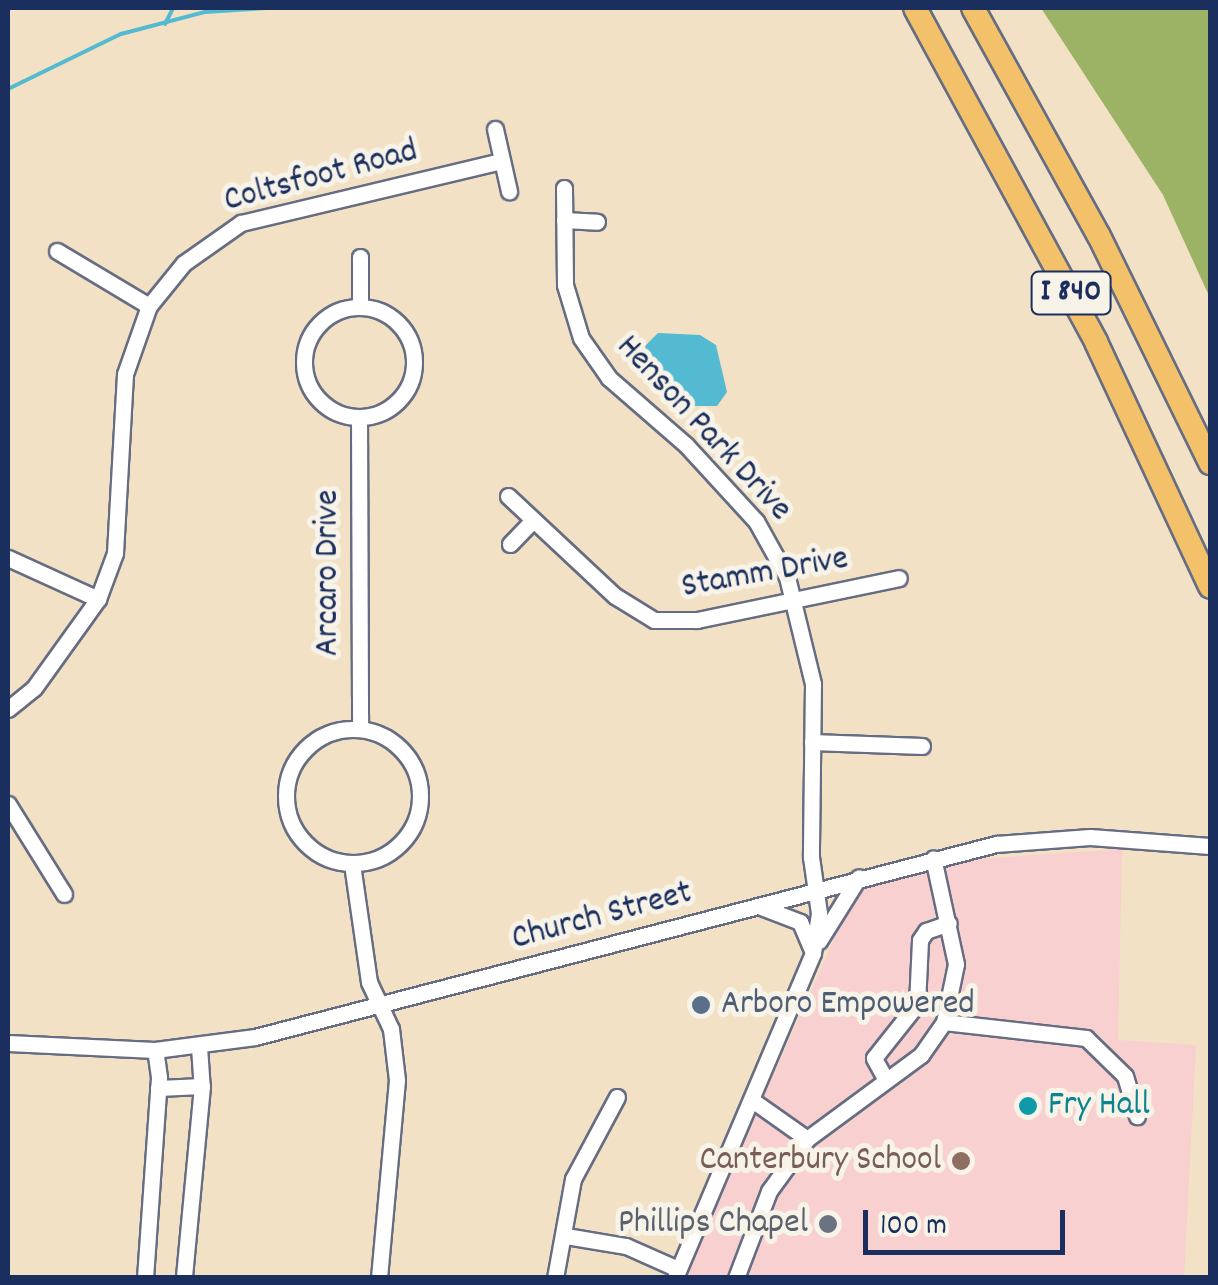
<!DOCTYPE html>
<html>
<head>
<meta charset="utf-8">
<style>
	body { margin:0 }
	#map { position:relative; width:1218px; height:1285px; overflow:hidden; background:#f2e1c5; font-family:Dekko,sans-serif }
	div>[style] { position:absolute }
	.built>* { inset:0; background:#f7d0cf }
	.forest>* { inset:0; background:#9cb365 }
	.water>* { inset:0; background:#53bad1 }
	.stream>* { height:4px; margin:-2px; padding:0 2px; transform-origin:2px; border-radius:2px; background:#53bad1 }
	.roads { filter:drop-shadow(2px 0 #666d82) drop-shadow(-2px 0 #666d82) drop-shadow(0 2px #666d82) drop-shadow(0 -2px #666d82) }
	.minor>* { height:15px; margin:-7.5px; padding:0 7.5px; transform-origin:7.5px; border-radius:7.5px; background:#fff }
	.minor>.ring { margin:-7.5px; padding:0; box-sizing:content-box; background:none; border:15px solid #fff; border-radius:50% }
	.highway>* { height:22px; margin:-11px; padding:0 11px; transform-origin:11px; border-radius:11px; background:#f4c16b }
	.dots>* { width:28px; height:28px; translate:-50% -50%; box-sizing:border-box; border:5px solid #f7f3e8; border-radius:50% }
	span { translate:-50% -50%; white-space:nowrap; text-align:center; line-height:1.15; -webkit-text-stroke:10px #f7f3e8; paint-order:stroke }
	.shield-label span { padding:2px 8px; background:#f7f3e8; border:2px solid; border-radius:8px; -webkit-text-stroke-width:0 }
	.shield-label { font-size:32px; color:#1b2f5e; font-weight:700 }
	.street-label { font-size:35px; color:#1b2f5e }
	.service-label { font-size:35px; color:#4e5e75 }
	.left { translate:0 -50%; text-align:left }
	.culture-label { font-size:35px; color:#0d838f }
	.education-label { font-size:35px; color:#785e54 }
	.right { translate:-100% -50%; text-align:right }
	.worship-label { font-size:35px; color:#5b616d }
	.frame { position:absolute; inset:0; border:10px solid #1b2f5e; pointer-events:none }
	.scale { position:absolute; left:863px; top:1210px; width:202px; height:45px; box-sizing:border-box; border:5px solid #1b2f5e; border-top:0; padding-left:12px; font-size:30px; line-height:35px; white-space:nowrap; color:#1b2f5e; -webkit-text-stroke:8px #f7f3e8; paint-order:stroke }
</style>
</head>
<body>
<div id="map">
	<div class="built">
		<div style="clip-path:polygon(1122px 849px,1118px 1040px,1196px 1045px,1184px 1277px,683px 1278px,851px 901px,872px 883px,977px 859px)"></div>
	</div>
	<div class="forest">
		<div style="clip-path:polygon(1041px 8px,1210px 8px,1210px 298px,1163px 195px)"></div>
	</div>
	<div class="water">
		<div style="clip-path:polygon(658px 333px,700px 335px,716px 345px,727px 392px,717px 406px,692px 406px,649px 367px,645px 346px)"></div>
	</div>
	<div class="stream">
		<div style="left:165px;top:24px;width:18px;rotate:-63deg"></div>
		<div style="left:8px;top:89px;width:126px;rotate:-26deg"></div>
		<div style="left:121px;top:34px;width:87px;rotate:-14.7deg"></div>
		<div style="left:205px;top:12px;width:62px;rotate:-3.7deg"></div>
	</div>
	<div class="roads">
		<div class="minor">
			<div style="left:495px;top:129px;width:64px;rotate:77.3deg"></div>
			<div style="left:564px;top:188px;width:97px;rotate:89.4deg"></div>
			<div style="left:565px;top:285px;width:55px;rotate:73.2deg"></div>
			<div style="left:581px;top:338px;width:49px;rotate:55deg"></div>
			<div style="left:609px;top:378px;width:102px;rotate:41deg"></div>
			<div style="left:686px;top:445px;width:103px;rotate:47.4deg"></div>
			<div style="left:756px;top:521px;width:64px;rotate:61deg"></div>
			<div style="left:787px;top:577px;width:110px;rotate:76.3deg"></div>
			<div style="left:813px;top:684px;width:173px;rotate:90.7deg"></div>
			<div style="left:811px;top:857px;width:57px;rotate:81.9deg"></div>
			<div style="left:819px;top:913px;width:40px;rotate:98.5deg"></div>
			<div style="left:813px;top:953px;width:353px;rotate:113deg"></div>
			<div style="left:564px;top:220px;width:33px;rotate:3deg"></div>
			<div style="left:57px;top:251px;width:107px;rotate:30.9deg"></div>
			<div style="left:360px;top:306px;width:49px;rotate:-90deg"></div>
			<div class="ring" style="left:304px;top:307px;width:95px;height:95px"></div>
			<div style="left:359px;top:417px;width:312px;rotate:89.8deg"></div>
			<div style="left:508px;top:496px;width:146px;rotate:43.1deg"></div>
			<div style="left:615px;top:596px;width:46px;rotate:31.6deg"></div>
			<div style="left:654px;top:620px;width:43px"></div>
			<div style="left:697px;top:620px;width:206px;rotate:-11.7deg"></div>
			<div style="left:510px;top:544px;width:33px;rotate:-46deg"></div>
			<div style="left:8px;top:558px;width:99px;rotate:24.5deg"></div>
			<div style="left:8px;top:709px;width:33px;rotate:-39deg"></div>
			<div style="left:34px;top:688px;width:110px;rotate:-54.3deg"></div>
			<div style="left:98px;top:599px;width:49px;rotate:-69.7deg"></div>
			<div style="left:115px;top:553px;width:179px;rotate:-86.8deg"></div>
			<div style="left:125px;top:374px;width:72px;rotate:-70.6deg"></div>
			<div style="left:149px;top:306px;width:55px;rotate:-50.9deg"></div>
			<div style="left:184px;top:263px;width:70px;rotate:-35.1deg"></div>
			<div style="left:241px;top:223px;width:268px;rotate:-13.4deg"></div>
			<div class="ring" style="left:286px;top:729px;width:119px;height:119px"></div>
			<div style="left:812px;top:742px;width:110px;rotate:2.1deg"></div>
			<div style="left:8px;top:804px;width:106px;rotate:58.1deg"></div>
			<div style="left:352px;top:864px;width:119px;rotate:81.8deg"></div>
			<div style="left:369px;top:982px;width:52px;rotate:64.9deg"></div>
			<div style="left:391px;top:1029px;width:51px;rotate:83.3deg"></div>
			<div style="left:397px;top:1080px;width:198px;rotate:95.2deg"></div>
			<div style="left:761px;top:907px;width:42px;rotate:21deg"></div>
			<div style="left:800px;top:922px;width:30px;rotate:67deg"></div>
			<div style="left:819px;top:941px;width:75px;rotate:-58deg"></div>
			<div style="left:944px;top:1022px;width:143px;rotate:6.4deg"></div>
			<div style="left:1086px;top:1038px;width:54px;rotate:44.3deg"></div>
			<div style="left:1125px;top:1076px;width:42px;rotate:73.3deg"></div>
			<div style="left:8px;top:1043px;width:147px;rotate:2.7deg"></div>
			<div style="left:155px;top:1050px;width:101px;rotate:-7.4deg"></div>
			<div style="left:255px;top:1037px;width:766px;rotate:-14.6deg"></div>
			<div style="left:996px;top:844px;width:94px;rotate:-4.3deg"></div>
			<div style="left:1090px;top:837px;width:120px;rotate:4.3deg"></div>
			<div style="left:199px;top:1047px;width:39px;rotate:86deg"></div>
			<div style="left:886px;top:1080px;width:25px;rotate:-119deg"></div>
			<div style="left:874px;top:1058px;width:69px;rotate:-51.5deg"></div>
			<div style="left:917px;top:1004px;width:64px;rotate:-87.3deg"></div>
			<div style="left:920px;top:940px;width:11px;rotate:-56deg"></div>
			<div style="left:926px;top:931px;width:24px;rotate:-19deg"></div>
			<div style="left:158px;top:1088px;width:44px;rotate:-2.6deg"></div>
			<div style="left:202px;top:1086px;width:193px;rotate:95.4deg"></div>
			<div style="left:752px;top:1100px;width:67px;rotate:35.3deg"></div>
			<div style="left:566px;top:1236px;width:61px;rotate:9.5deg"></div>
			<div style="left:626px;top:1246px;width:57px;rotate:23.9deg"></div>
			<div style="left:145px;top:1278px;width:201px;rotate:-86deg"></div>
			<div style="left:159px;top:1077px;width:27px;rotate:-98deg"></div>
			<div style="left:555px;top:1278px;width:101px;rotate:-79.7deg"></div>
			<div style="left:573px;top:1179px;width:93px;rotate:-61.8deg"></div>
			<div style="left:736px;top:1278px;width:93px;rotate:-69.2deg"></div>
			<div style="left:769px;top:1191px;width:64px;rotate:-53.8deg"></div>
			<div style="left:807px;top:1139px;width:142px;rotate:-36.4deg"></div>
			<div style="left:921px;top:1055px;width:40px;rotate:-55.1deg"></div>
			<div style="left:944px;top:1022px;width:59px;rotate:-78.3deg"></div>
			<div style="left:956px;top:964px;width:108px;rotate:-102.2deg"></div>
		</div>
		<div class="highway">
			<div style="left:915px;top:8px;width:380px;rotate:61.5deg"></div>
			<div style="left:1096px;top:342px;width:270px;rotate:65deg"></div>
			<div style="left:973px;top:8px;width:260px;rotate:61.1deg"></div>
			<div style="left:1099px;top:236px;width:253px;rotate:63.9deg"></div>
		</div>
	</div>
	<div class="dots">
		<div style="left:701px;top:1005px;background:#5c6f8a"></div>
		<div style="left:1028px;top:1106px;background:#0f9aa8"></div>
		<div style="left:961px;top:1161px;background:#8d6e63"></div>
		<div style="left:828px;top:1224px;background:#6b7280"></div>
	</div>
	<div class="shield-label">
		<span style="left:1071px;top:293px">I 840</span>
	</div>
	<div class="street-label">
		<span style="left:321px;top:177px;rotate:-15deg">Coltsfoot Road</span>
		<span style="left:703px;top:429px;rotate:47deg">Henson Park Drive</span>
		<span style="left:329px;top:573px;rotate:-90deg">Arcaro Drive</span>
		<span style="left:765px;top:574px;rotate:-10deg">Stamm Drive</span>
		<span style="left:602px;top:917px;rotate:-15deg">Church Street</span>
	</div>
	<div class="service-label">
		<span class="left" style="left:721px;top:1005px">Arboro Empowered</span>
	</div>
	<div class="culture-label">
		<span class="left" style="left:1048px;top:1106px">Fry Hall</span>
	</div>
	<div class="education-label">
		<span class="right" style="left:941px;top:1161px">Canterbury School</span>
	</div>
	<div class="worship-label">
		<span class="right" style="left:808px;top:1224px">Phillips Chapel</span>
	</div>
	<div class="frame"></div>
	<div class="scale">100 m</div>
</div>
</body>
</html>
